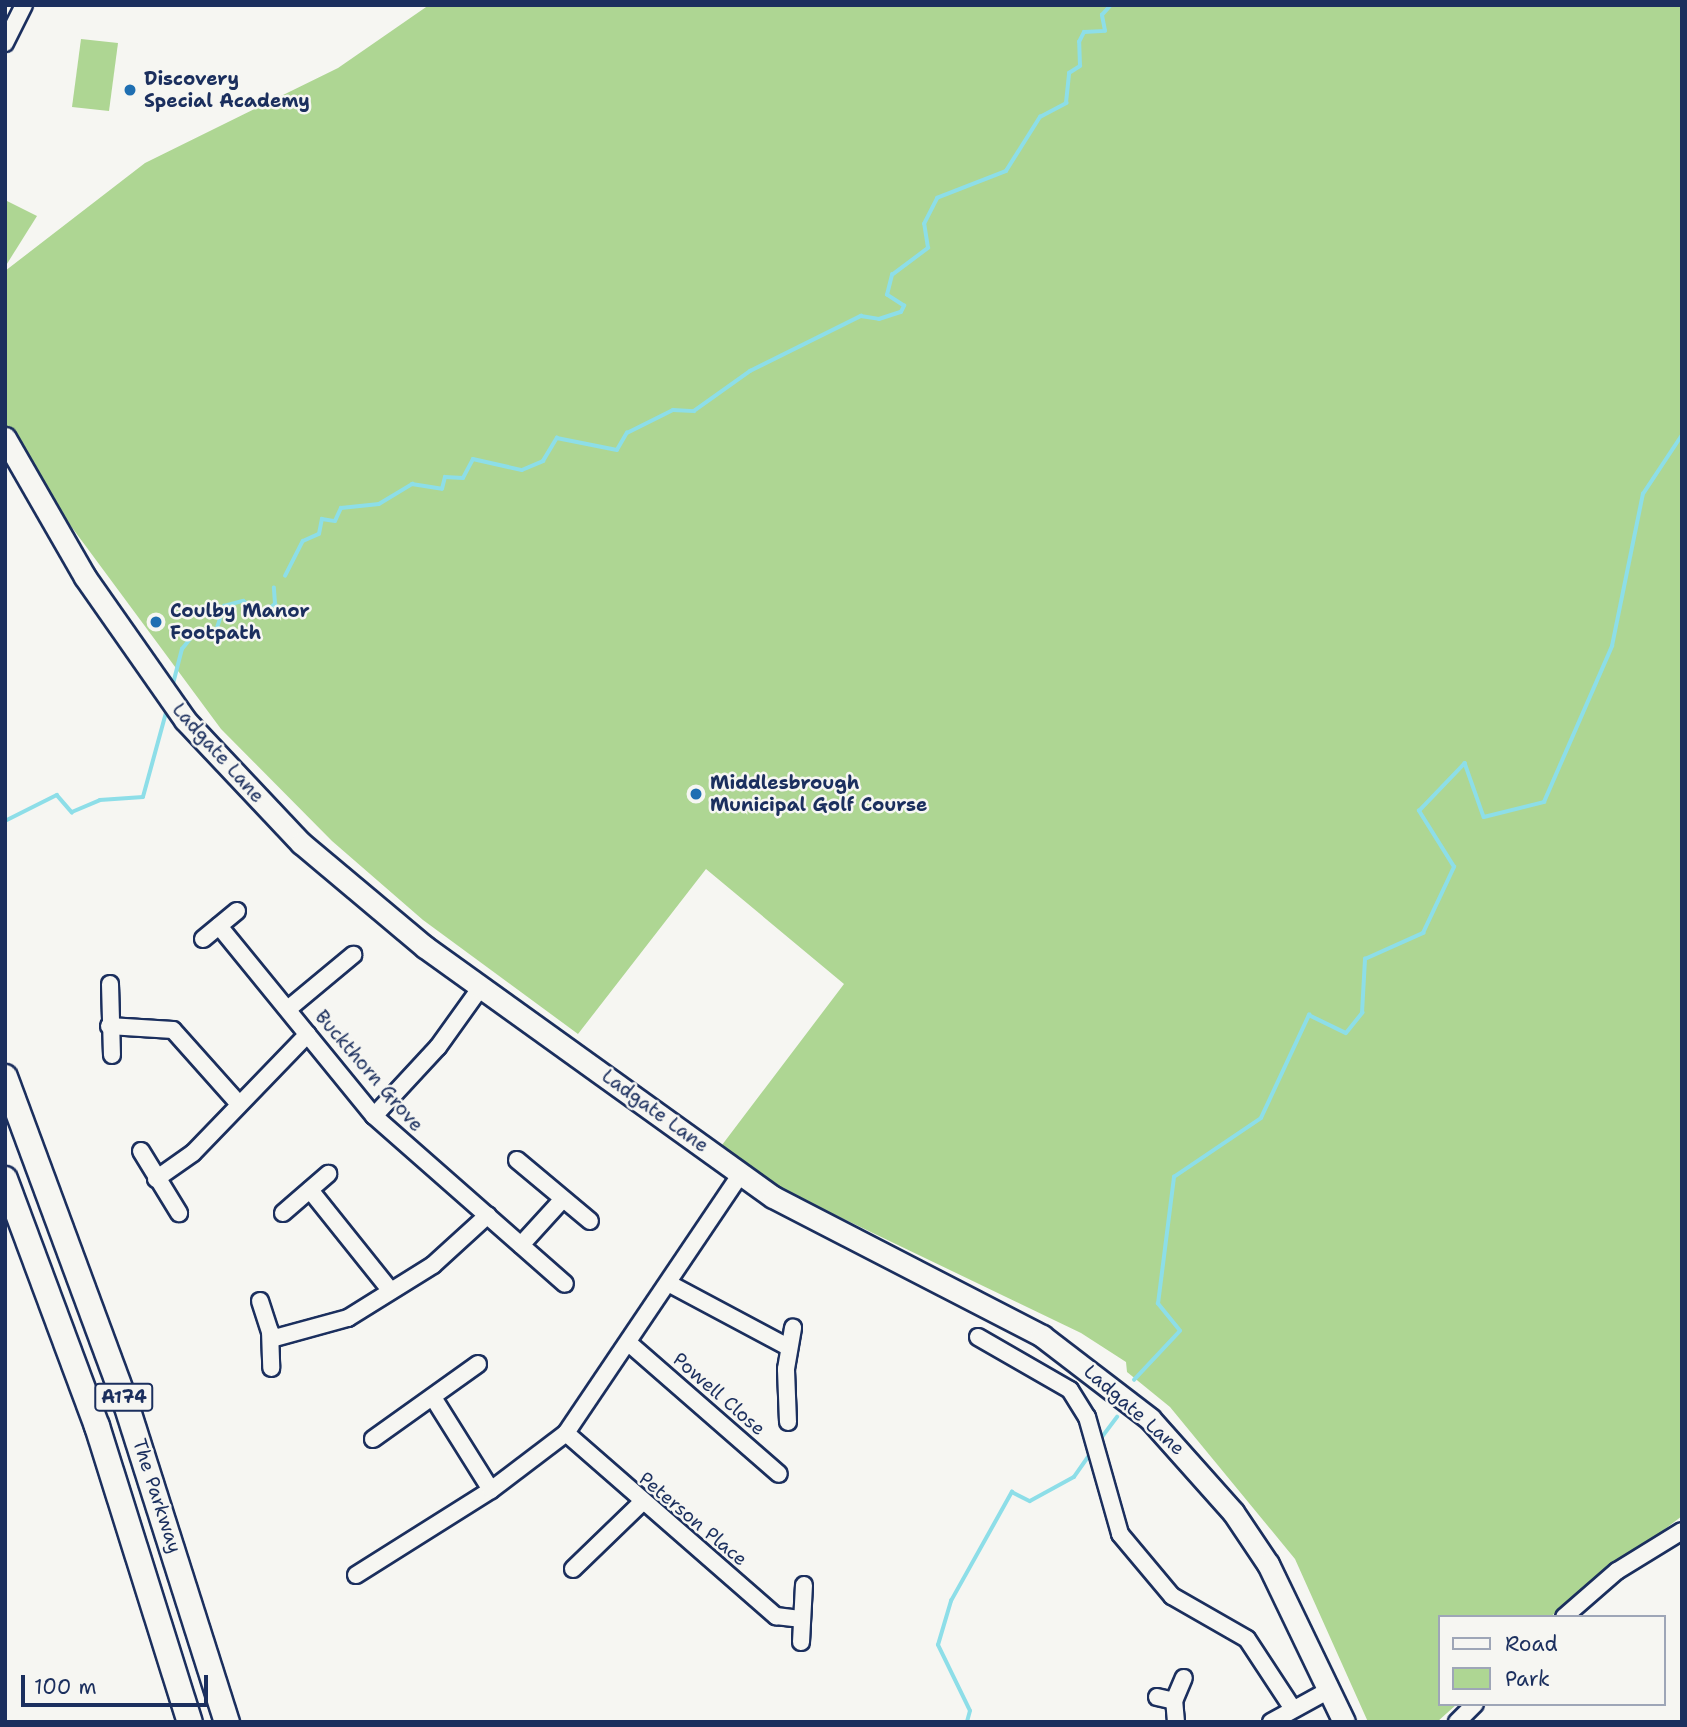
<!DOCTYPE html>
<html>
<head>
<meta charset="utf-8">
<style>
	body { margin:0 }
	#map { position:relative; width:1687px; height:1727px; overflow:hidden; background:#f6f6f2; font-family:"Shantell Sans",sans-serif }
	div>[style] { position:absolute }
	.green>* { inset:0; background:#aed693 }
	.stream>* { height:3.5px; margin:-1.75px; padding:0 1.75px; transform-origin:1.75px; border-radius:1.75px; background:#8ddee8 }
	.roads { filter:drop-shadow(2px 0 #1b2f5e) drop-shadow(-2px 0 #1b2f5e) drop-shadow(0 2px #1b2f5e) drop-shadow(0 -2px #1b2f5e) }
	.minor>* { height:16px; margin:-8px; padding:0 8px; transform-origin:8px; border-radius:8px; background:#f6f6f2 }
	.secondary>* { height:21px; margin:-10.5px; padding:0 10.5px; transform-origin:10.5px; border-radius:10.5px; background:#f6f6f2 }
	.trunk>* { height:24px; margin:-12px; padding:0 12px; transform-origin:12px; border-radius:12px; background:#f6f6f2 }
	.dots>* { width:19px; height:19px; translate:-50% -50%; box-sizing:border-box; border:4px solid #f6f6f2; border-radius:50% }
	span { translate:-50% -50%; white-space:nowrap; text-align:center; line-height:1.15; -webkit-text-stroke:5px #f6f6f2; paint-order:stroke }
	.shield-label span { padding:2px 5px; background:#f6f6f2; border:2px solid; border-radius:5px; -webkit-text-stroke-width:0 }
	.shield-label { font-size:18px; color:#1b2f5e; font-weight:700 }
	.poi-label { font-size:19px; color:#1b2f5e; font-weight:700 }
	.left { translate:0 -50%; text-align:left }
	.street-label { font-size:19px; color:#1b2f5e }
	.frame { position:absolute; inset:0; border:7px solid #1b2f5e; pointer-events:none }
	.legend { position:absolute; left:1438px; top:1615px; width:228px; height:91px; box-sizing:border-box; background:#f6f6f2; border:2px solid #9ea6b7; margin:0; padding:9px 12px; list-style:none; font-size:21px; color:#1b2f5e }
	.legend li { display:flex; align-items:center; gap:14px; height:35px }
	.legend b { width:35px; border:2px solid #9ea6b7 }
	.scale { position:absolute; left:21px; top:1675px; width:187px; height:32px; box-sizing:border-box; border:4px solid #1b2f5e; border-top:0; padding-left:9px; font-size:21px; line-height:24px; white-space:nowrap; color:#1b2f5e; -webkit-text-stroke:5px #f6f6f2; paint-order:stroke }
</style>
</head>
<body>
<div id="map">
	<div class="green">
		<div style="clip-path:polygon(429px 5px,1682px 5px,1682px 1516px,1550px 1617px,1440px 1617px,1440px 1704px,1457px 1704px,1437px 1722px,1368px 1722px,1295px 1559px,1170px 1407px,1127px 1372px,1126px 1362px,1081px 1333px,773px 1185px,722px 1145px,844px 984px,706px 869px,578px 1034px,423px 920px,332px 841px,221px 729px,5px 437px,5px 271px,145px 163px,338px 68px)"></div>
		<div style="clip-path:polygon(81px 39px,118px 43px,109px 111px,72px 107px)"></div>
		<div style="clip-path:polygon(5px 200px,37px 216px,5px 267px)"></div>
	</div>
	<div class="stream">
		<div style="left:285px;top:576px;width:39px;rotate:-63deg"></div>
		<div style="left:303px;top:541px;width:17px;rotate:-24deg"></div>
		<div style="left:319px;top:534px;width:15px;rotate:-79deg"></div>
		<div style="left:322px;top:519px;width:13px;rotate:9deg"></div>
		<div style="left:335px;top:521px;width:14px;rotate:-65deg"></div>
		<div style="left:341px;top:508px;width:38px;rotate:-6deg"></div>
		<div style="left:379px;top:504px;width:39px;rotate:-31deg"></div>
		<div style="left:412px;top:484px;width:30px;rotate:9deg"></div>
		<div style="left:442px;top:489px;width:12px;rotate:-76deg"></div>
		<div style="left:445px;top:477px;width:18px;rotate:3deg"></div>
		<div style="left:463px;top:478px;width:21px;rotate:-62deg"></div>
		<div style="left:473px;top:459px;width:50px;rotate:12.7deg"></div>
		<div style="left:522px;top:470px;width:23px;rotate:-23deg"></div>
		<div style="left:543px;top:461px;width:27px;rotate:-59deg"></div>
		<div style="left:557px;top:438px;width:61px;rotate:11.3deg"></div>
		<div style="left:617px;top:450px;width:20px;rotate:-60deg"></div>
		<div style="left:627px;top:433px;width:51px;rotate:-26.6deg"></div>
		<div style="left:673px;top:410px;width:21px;rotate:3deg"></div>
		<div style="left:694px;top:411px;width:69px;rotate:-35.5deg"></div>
		<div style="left:750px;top:371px;width:124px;rotate:-26.4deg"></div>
		<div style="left:861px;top:316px;width:18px;rotate:9deg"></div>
		<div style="left:879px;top:319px;width:23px;rotate:-18deg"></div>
		<div style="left:901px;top:312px;width:7px;rotate:-63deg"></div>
		<div style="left:904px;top:306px;width:20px;rotate:-147deg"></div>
		<div style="left:887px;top:295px;width:21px;rotate:-76deg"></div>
		<div style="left:892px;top:275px;width:45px;rotate:-36.9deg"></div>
		<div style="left:928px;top:248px;width:24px;rotate:-99deg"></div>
		<div style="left:924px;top:224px;width:29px;rotate:-63deg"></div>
		<div style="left:937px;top:198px;width:74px;rotate:-21.4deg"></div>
		<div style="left:1006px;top:171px;width:64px;rotate:-57.8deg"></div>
		<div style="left:1040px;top:117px;width:30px;rotate:-28deg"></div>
		<div style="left:1066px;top:103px;width:30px;rotate:-84deg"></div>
		<div style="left:1069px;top:73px;width:13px;rotate:-32deg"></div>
		<div style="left:1080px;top:66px;width:24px;rotate:-92deg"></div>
		<div style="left:1079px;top:42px;width:11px;rotate:-63deg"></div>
		<div style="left:1084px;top:32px;width:21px;rotate:-3deg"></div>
		<div style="left:1105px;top:31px;width:16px;rotate:-101deg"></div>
		<div style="left:1102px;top:15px;width:13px;rotate:-48deg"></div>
		<div style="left:172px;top:688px;width:40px;rotate:-75.6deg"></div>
		<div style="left:182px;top:649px;width:19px;rotate:-51deg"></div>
		<div style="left:194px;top:634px;width:22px;rotate:-8deg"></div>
		<div style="left:216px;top:631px;width:26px;rotate:-72deg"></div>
		<div style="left:224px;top:606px;width:20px;rotate:-15deg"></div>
		<div style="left:243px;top:601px;width:25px;rotate:27deg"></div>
		<div style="left:265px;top:612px;width:13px;rotate:-39deg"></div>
		<div style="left:275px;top:604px;width:16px;rotate:-94deg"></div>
		<div style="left:5px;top:821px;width:58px;rotate:-26.6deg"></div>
		<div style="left:57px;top:795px;width:23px;rotate:49deg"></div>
		<div style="left:72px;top:812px;width:30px;rotate:-23deg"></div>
		<div style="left:100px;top:800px;width:43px;rotate:-4deg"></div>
		<div style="left:143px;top:797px;width:91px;rotate:-74.7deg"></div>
		<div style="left:1134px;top:1380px;width:67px;rotate:-46.8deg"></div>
		<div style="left:1180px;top:1331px;width:35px;rotate:-129deg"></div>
		<div style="left:1158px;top:1304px;width:128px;rotate:-82.8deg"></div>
		<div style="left:1174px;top:1177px;width:105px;rotate:-34.1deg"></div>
		<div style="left:1261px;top:1118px;width:114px;rotate:-65deg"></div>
		<div style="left:1309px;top:1015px;width:41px;rotate:25.9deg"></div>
		<div style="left:1346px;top:1033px;width:26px;rotate:-51deg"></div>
		<div style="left:1362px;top:1013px;width:54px;rotate:-86.8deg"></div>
		<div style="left:1365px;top:959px;width:64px;rotate:-24.1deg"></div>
		<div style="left:1423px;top:933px;width:73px;rotate:-64.8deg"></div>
		<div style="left:1454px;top:867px;width:66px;rotate:-122deg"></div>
		<div style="left:1419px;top:811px;width:66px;rotate:-46.2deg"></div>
		<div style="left:1465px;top:763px;width:57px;rotate:70.6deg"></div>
		<div style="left:1484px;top:817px;width:62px;rotate:-14deg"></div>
		<div style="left:1544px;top:802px;width:170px;rotate:-66.4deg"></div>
		<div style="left:1612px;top:646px;width:155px;rotate:-78.5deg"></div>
		<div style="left:1643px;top:494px;width:71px;rotate:-56.5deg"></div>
		<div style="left:1099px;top:1441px;width:30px;rotate:-53deg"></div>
		<div style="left:967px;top:1722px;width:11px;rotate:-75deg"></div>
		<div style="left:970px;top:1711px;width:73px;rotate:-115.9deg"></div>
		<div style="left:938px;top:1645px;width:46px;rotate:-73.5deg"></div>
		<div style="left:951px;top:1601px;width:125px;rotate:-60.8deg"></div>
		<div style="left:1012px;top:1492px;width:20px;rotate:27deg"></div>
		<div style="left:1030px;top:1501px;width:50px;rotate:-28.6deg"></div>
		<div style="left:1074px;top:1477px;width:29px;rotate:-55deg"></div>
	</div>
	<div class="roads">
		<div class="minor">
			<div style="left:5px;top:43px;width:42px;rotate:-63.4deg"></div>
			<div style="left:219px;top:926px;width:245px;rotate:50.8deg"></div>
			<div style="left:374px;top:1116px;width:254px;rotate:41.3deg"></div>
			<div style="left:203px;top:939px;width:44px;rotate:-39.5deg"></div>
			<div style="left:110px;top:984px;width:71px;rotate:88.4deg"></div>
			<div style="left:288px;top:1009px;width:85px;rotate:-39.7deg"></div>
			<div style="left:109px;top:1026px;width:64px;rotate:3.6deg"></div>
			<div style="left:173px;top:1030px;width:98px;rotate:48.3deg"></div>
			<div style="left:374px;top:1116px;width:94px;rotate:-47.2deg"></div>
			<div style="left:438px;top:1047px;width:74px;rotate:-54.4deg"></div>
			<div style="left:141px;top:1151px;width:73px;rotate:58.5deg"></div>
			<div style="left:517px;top:1160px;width:95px;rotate:39.9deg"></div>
			<div style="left:156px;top:1179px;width:45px;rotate:-35.1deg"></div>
			<div style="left:193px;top:1153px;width:165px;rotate:-46deg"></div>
			<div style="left:310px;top:1190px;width:129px;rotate:51.3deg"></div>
			<div style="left:283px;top:1213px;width:60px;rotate:-40.9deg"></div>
			<div style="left:521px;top:1245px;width:62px;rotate:-47.6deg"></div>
			<div style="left:668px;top:1283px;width:136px;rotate:28.1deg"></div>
			<div style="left:260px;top:1301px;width:32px;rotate:72deg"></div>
			<div style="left:270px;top:1331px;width:37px;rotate:88deg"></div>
			<div style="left:978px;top:1337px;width:106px;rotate:29.9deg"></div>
			<div style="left:1070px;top:1390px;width:32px;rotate:58deg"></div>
			<div style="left:1087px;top:1417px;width:122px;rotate:74.2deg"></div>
			<div style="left:1120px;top:1534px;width:81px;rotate:50deg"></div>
			<div style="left:1172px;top:1596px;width:86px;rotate:29.8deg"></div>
			<div style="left:1247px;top:1639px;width:80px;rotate:56.7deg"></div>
			<div style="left:271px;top:1339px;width:80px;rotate:-15.3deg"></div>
			<div style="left:348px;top:1318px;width:100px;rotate:-31.9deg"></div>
			<div style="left:433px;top:1265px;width:74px;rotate:-42.3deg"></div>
			<div style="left:631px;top:1345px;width:196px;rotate:41.1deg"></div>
			<div style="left:434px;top:1399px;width:107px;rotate:57.9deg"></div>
			<div style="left:788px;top:1422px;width:53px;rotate:-92.2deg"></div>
			<div style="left:786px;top:1369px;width:42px;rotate:-80.3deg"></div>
			<div style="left:566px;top:1433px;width:279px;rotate:41.1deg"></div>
			<div style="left:776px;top:1616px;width:26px;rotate:7deg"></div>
			<div style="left:373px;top:1439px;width:129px;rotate:-35.5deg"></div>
			<div style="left:573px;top:1569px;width:95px;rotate:-44.1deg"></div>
			<div style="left:356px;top:1575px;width:160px;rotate:-32.2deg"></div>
			<div style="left:491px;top:1490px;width:94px;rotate:-37.2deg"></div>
			<div style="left:566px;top:1433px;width:313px;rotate:-56deg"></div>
			<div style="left:1564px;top:1617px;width:70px;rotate:-41deg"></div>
			<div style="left:1617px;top:1571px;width:76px;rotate:-31.6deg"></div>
			<div style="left:801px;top:1642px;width:57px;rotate:-87deg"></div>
			<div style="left:1157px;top:1697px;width:17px;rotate:13deg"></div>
			<div style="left:1176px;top:1722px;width:21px;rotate:-95deg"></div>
			<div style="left:1174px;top:1701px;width:25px;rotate:-67deg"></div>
			<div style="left:1271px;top:1722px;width:68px;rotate:-28.8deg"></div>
			<div style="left:1457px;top:1722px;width:25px;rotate:-45deg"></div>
		</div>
		<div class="secondary">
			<div style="left:5px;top:438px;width:160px;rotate:60.1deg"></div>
			<div style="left:85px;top:577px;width:174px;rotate:55deg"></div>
			<div style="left:185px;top:720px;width:169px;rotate:46.7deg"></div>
			<div style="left:301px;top:843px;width:162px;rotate:40deg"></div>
			<div style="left:425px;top:947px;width:428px;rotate:35.7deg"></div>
			<div style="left:773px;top:1197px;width:303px;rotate:27.3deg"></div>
			<div style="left:1042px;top:1336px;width:136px;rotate:37.5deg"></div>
			<div style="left:1150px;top:1419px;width:125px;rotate:48.3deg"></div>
			<div style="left:1233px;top:1512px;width:63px;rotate:56.1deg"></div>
			<div style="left:1268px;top:1564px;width:175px;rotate:64.3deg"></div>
		</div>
		<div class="trunk">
			<div style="left:5px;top:1077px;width:349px;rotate:69.7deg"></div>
			<div style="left:126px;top:1404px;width:334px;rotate:72.4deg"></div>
			<div style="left:5px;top:1179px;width:264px;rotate:69.6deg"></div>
			<div style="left:97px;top:1426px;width:310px;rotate:72.6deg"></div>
		</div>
	</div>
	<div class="dots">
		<div style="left:130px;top:90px;background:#1f6fb2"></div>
		<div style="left:156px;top:622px;background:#1f6fb2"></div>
		<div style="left:696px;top:794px;background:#1f6fb2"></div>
	</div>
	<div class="shield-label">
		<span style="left:124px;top:1397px">A174</span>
	</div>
	<div class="poi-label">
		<span class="left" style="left:144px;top:90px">Discovery<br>Special Academy</span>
		<span class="left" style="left:170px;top:622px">Coulby Manor<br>Footpath</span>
		<span class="left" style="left:710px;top:794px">Middlesbrough<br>Municipal Golf Course</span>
	</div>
	<div class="street-label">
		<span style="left:218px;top:753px;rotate:48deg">Ladgate Lane</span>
		<span style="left:369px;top:1071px;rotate:49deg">Buckthorn Grove</span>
		<span style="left:655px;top:1111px;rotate:36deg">Ladgate Lane</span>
		<span style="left:719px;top:1394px;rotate:41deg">Powell Close</span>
		<span style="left:1134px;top:1410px;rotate:41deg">Ladgate Lane</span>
		<span style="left:157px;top:1496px;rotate:72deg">The Parkway</span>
		<span style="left:693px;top:1519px;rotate:40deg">Peterson Place</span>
	</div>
	<div class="frame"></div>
	<ul class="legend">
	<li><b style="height:9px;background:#f6f6f2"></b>Road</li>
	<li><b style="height:19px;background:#aed693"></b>Park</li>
	</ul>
	<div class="scale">100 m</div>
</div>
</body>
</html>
